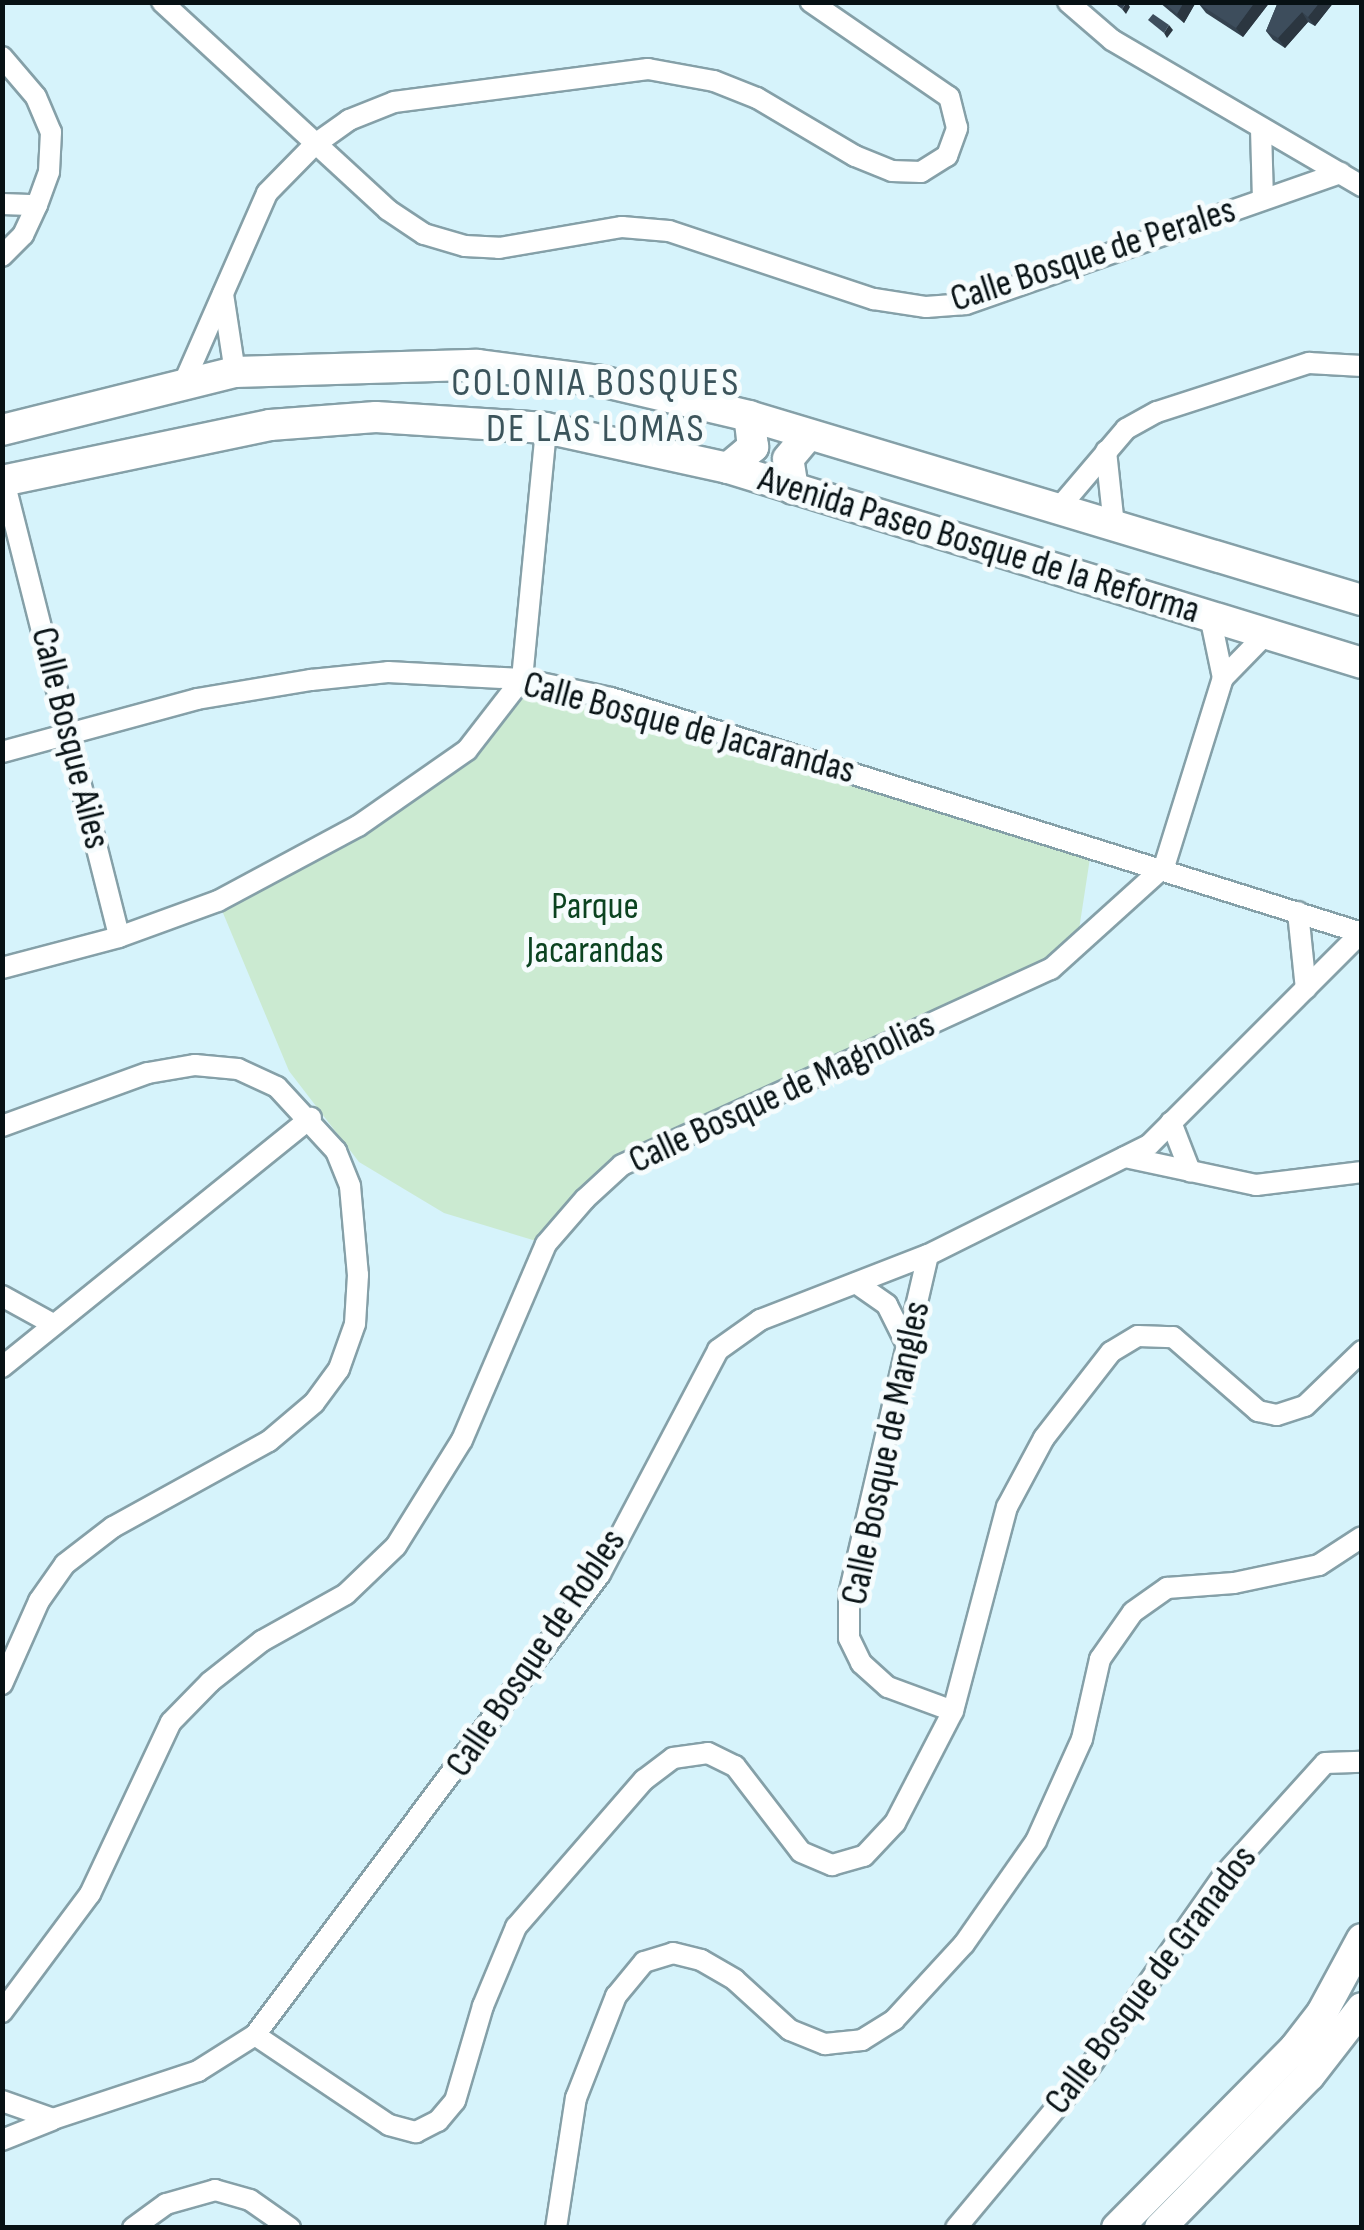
<!DOCTYPE html>
<html>
<head>
<meta charset="utf-8">
<style>
	body { margin:0 }
	#map { position:relative; width:1364px; height:2230px; overflow:hidden; background:#d6f3fb; font-family:"Sofia Sans Condensed",sans-serif }
	div>[style] { position:absolute }
	.green>* { inset:0; background:#cbead1 }
	.roads { filter:drop-shadow(2px 0 #85a0a8) drop-shadow(-2px 0 #85a0a8) drop-shadow(0 2px #85a0a8) drop-shadow(0 -2px #85a0a8) }
	.street>* { height:20px; margin:-10px; padding:0 10px; transform-origin:10px; border-radius:10px; background:#fff }
	.secondary>* { height:30px; margin:-15px; padding:0 15px; transform-origin:15px; border-radius:15px; background:#fff }
	.wall>* { inset:0; background:#34424f }
	.shaded-wall>* { inset:0; background:#2b3640 }
	.building>* { inset:0; background:#3d4d5c }
	span { translate:-50% -50%; white-space:nowrap; text-align:center; line-height:1.15; -webkit-text-stroke:10px #f6fcfd; paint-order:stroke }
	.street-label { font-size:38px; color:#071114 }
	.park-label { font-size:38px; color:#0b4320 }
	.neighbourhood-label { font-size:40px; color:#3b545b; letter-spacing:2.5px }
	.frame { position:absolute; inset:0; border:5px solid #071114; pointer-events:none }
</style>
</head>
<body>
<div id="map">
	<div class="green">
		<div style="clip-path:polygon(522px 679px,1092px 845px,1076px 949px,622px 1165px,546px 1244px,444px 1213px,359px 1162px,289px 1071px,218px 901px,423px 784px)"></div>
	</div>
	<div class="roads">
		<div class="street">
			<div style="left:162px;top:2px;width:307px;rotate:42.6deg"></div>
			<div style="left:388px;top:210px;width:43px;rotate:33.7deg"></div>
			<div style="left:424px;top:234px;width:43px;rotate:16.3deg"></div>
			<div style="left:465px;top:246px;width:34px;rotate:3deg"></div>
			<div style="left:499px;top:248px;width:125px;rotate:-9.7deg"></div>
			<div style="left:622px;top:227px;width:47px;rotate:4.9deg"></div>
			<div style="left:669px;top:231px;width:216px;rotate:18.4deg"></div>
			<div style="left:874px;top:299px;width:53px;rotate:8.7deg"></div>
			<div style="left:926px;top:307px;width:40px;rotate:-4.3deg"></div>
			<div style="left:966px;top:304px;width:397px;rotate:-19.3deg"></div>
			<div style="left:1068px;top:2px;width:58px;rotate:40.8deg"></div>
			<div style="left:1112px;top:40px;width:290px;rotate:30.3deg"></div>
			<div style="left:2px;top:57px;width:52px;rotate:49.6deg"></div>
			<div style="left:36px;top:97px;width:38px;rotate:67deg"></div>
			<div style="left:51px;top:132px;width:40px;rotate:92.9deg"></div>
			<div style="left:49px;top:172px;width:35px;rotate:110deg"></div>
			<div style="left:37px;top:205px;width:33px;rotate:115deg"></div>
			<div style="left:23px;top:235px;width:30px;rotate:135deg"></div>
			<div style="left:1261px;top:129px;width:70px;rotate:88.4deg"></div>
			<div style="left:2px;top:204px;width:35px;rotate:2deg"></div>
			<div style="left:223px;top:294px;width:79px;rotate:81.3deg"></div>
			<div style="left:185px;top:380px;width:204px;rotate:-66.3deg"></div>
			<div style="left:267px;top:193px;width:67px;rotate:-45.6deg"></div>
			<div style="left:314px;top:145px;width:43px;rotate:-35.5deg"></div>
			<div style="left:349px;top:120px;width:48px;rotate:-21.8deg"></div>
			<div style="left:394px;top:102px;width:256px;rotate:-7.4deg"></div>
			<div style="left:648px;top:69px;width:67px;rotate:10.3deg"></div>
			<div style="left:714px;top:81px;width:46px;rotate:21.6deg"></div>
			<div style="left:757px;top:98px;width:114px;rotate:30.6deg"></div>
			<div style="left:855px;top:156px;width:40px;rotate:22deg"></div>
			<div style="left:892px;top:171px;width:29px;rotate:2deg"></div>
			<div style="left:921px;top:172px;width:31px;rotate:-32deg"></div>
			<div style="left:947px;top:156px;width:30px;rotate:-70deg"></div>
			<div style="left:957px;top:128px;width:32px;rotate:-104deg"></div>
			<div style="left:949px;top:97px;width:168px;rotate:-145.5deg"></div>
			<div style="left:1106px;top:451px;width:75px;rotate:83.9deg"></div>
			<div style="left:4px;top:481px;width:470px;rotate:75.8deg"></div>
			<div style="left:1058px;top:509px;width:105px;rotate:-49.6deg"></div>
			<div style="left:1126px;top:429px;width:35px;rotate:-29deg"></div>
			<div style="left:1157px;top:412px;width:160px;rotate:-17.9deg"></div>
			<div style="left:1309px;top:363px;width:53px;rotate:3.2deg"></div>
			<div style="left:1223px;top:678px;width:62px;rotate:-45.7deg"></div>
			<div style="left:2px;top:752px;width:202px;rotate:-15.2deg"></div>
			<div style="left:197px;top:699px;width:116px;rotate:-9.5deg"></div>
			<div style="left:311px;top:680px;width:77px;rotate:-5.9deg"></div>
			<div style="left:388px;top:672px;width:134px;rotate:3deg"></div>
			<div style="left:522px;top:679px;width:91px;rotate:12.1deg"></div>
			<div style="left:611px;top:698px;width:787px;rotate:17.38deg"></div>
			<div style="left:1298px;top:912px;width:77px;rotate:84.1deg"></div>
			<div style="left:2px;top:968px;width:121px;rotate:-14.8deg"></div>
			<div style="left:119px;top:937px;width:105px;rotate:-20deg"></div>
			<div style="left:218px;top:901px;width:159px;rotate:-28.2deg"></div>
			<div style="left:358px;top:826px;width:133px;rotate:-34.9deg"></div>
			<div style="left:467px;top:750px;width:90px;rotate:-52.2deg"></div>
			<div style="left:522px;top:679px;width:252px;rotate:-84.5deg"></div>
			<div style="left:1171px;top:1122px;width:53px;rotate:68.8deg"></div>
			<div style="left:2px;top:1126px;width:155px;rotate:-20deg"></div>
			<div style="left:148px;top:1073px;width:48px;rotate:-9.7deg"></div>
			<div style="left:195px;top:1065px;width:43px;rotate:5.3deg"></div>
			<div style="left:238px;top:1069px;width:43px;rotate:24.8deg"></div>
			<div style="left:277px;top:1087px;width:87px;rotate:47.3deg"></div>
			<div style="left:336px;top:1151px;width:38px;rotate:68deg"></div>
			<div style="left:350px;top:1186px;width:89px;rotate:84.9deg"></div>
			<div style="left:358px;top:1275px;width:49px;rotate:93.5deg"></div>
			<div style="left:355px;top:1324px;width:48px;rotate:109.6deg"></div>
			<div style="left:339px;top:1369px;width:42px;rotate:126.3deg"></div>
			<div style="left:314px;top:1403px;width:59px;rotate:139.8deg"></div>
			<div style="left:269px;top:1441px;width:178px;rotate:151.1deg"></div>
			<div style="left:113px;top:1527px;width:61px;rotate:142.4deg"></div>
			<div style="left:65px;top:1564px;width:45px;rotate:125.1deg"></div>
			<div style="left:39px;top:1601px;width:91px;rotate:114deg"></div>
			<div style="left:1125px;top:1157px;width:134px;rotate:12.1deg"></div>
			<div style="left:1256px;top:1185px;width:107px;rotate:-7deg"></div>
			<div style="left:928px;top:1255px;width:348px;rotate:103.1deg"></div>
			<div style="left:849px;top:1594px;width:44px;rotate:90deg"></div>
			<div style="left:849px;top:1638px;width:28px;rotate:64deg"></div>
			<div style="left:861px;top:1663px;width:36px;rotate:42deg"></div>
			<div style="left:888px;top:1687px;width:69px;rotate:20.3deg"></div>
			<div style="left:856px;top:1283px;width:38px;rotate:35deg"></div>
			<div style="left:887px;top:1305px;width:47px;rotate:63.4deg"></div>
			<div style="left:2px;top:1296px;width:56px;rotate:28.9deg"></div>
			<div style="left:2px;top:1367px;width:397px;rotate:-38.9deg"></div>
			<div style="left:2px;top:2012px;width:147px;rotate:-53.3deg"></div>
			<div style="left:90px;top:1894px;width:190px;rotate:-64.8deg"></div>
			<div style="left:171px;top:1722px;width:56px;rotate:-45.7deg"></div>
			<div style="left:210px;top:1682px;width:66px;rotate:-38.3deg"></div>
			<div style="left:262px;top:1641px;width:96px;rotate:-29.2deg"></div>
			<div style="left:346px;top:1594px;width:69px;rotate:-43.8deg"></div>
			<div style="left:396px;top:1546px;width:125px;rotate:-58.1deg"></div>
			<div style="left:462px;top:1440px;width:213px;rotate:-66.8deg"></div>
			<div style="left:546px;top:1244px;width:60px;rotate:-49.1deg"></div>
			<div style="left:585px;top:1199px;width:50px;rotate:-42.6deg"></div>
			<div style="left:622px;top:1165px;width:472px;rotate:-24.6deg"></div>
			<div style="left:1051px;top:969px;width:152px;rotate:-42.1deg"></div>
			<div style="left:1164px;top:867px;width:198px;rotate:-72.7deg"></div>
			<div style="left:1223px;top:678px;width:63px;rotate:-101.8deg"></div>
			<div style="left:255px;top:2035px;width:161px;rotate:33.9deg"></div>
			<div style="left:389px;top:2125px;width:28px;rotate:15deg"></div>
			<div style="left:416px;top:2132px;width:25px;rotate:-27deg"></div>
			<div style="left:438px;top:2121px;width:26px;rotate:-50deg"></div>
			<div style="left:455px;top:2101px;width:99px;rotate:-73.6deg"></div>
			<div style="left:483px;top:2006px;width:86px;rotate:-67.3deg"></div>
			<div style="left:516px;top:1927px;width:195px;rotate:-49deg"></div>
			<div style="left:644px;top:1780px;width:36px;rotate:-37deg"></div>
			<div style="left:673px;top:1758px;width:35px;rotate:-8deg"></div>
			<div style="left:708px;top:1753px;width:30px;rotate:26deg"></div>
			<div style="left:735px;top:1766px;width:108px;rotate:52.5deg"></div>
			<div style="left:801px;top:1852px;width:34px;rotate:23deg"></div>
			<div style="left:832px;top:1865px;width:33px;rotate:-16deg"></div>
			<div style="left:864px;top:1856px;width:45px;rotate:-46.8deg"></div>
			<div style="left:895px;top:1823px;width:126px;rotate:-62.6deg"></div>
			<div style="left:953px;top:1711px;width:211px;rotate:-75.2deg"></div>
			<div style="left:1007px;top:1507px;width:78px;rotate:-61.8deg"></div>
			<div style="left:1044px;top:1438px;width:109px;rotate:-52.1deg"></div>
			<div style="left:1111px;top:1352px;width:31px;rotate:-31deg"></div>
			<div style="left:1138px;top:1336px;width:35px;rotate:2deg"></div>
			<div style="left:1173px;top:1337px;width:113px;rotate:41deg"></div>
			<div style="left:1258px;top:1411px;width:19px;rotate:12deg"></div>
			<div style="left:1277px;top:1415px;width:29px;rotate:-18deg"></div>
			<div style="left:1305px;top:1406px;width:79px;rotate:-44deg"></div>
			<div style="left:2px;top:2101px;width:54px;rotate:19.4deg"></div>
			<div style="left:53px;top:2119px;width:153px;rotate:-18.3deg"></div>
			<div style="left:198px;top:2071px;width:67px;rotate:-32.3deg"></div>
			<div style="left:255px;top:2035px;width:576px;rotate:-53.19deg"></div>
			<div style="left:600px;top:1574px;width:253px;rotate:-62.2deg"></div>
			<div style="left:718px;top:1350px;width:52px;rotate:-35.5deg"></div>
			<div style="left:760px;top:1320px;width:180px;rotate:-21.2deg"></div>
			<div style="left:928px;top:1255px;width:247px;rotate:-26.5deg"></div>
			<div style="left:1149px;top:1145px;width:300px;rotate:-45deg"></div>
			<div style="left:2px;top:2140px;width:54px;rotate:-21.8deg"></div>
			<div style="left:133px;top:2228px;width:41px;rotate:-36deg"></div>
			<div style="left:166px;top:2204px;width:51px;rotate:-15.9deg"></div>
			<div style="left:215px;top:2190px;width:36px;rotate:16deg"></div>
			<div style="left:250px;top:2200px;width:49px;rotate:35deg"></div>
			<div style="left:556px;top:2228px;width:132px;rotate:-81.3deg"></div>
			<div style="left:576px;top:2098px;width:110px;rotate:-68.6deg"></div>
			<div style="left:616px;top:1996px;width:44px;rotate:-50.5deg"></div>
			<div style="left:644px;top:1962px;width:30px;rotate:-17deg"></div>
			<div style="left:673px;top:1953px;width:29px;rotate:14deg"></div>
			<div style="left:701px;top:1960px;width:39px;rotate:30deg"></div>
			<div style="left:735px;top:1980px;width:74px;rotate:42.3deg"></div>
			<div style="left:790px;top:2030px;width:38px;rotate:22deg"></div>
			<div style="left:825px;top:2044px;width:37px;rotate:-6deg"></div>
			<div style="left:862px;top:2040px;width:38px;rotate:-32deg"></div>
			<div style="left:894px;top:2020px;width:103px;rotate:-47.4deg"></div>
			<div style="left:964px;top:1944px;width:126px;rotate:-55deg"></div>
			<div style="left:1036px;top:1841px;width:112px;rotate:-65.7deg"></div>
			<div style="left:1082px;top:1739px;width:82px;rotate:-77.3deg"></div>
			<div style="left:1100px;top:1659px;width:57px;rotate:-54.9deg"></div>
			<div style="left:1133px;top:1612px;width:42px;rotate:-35.2deg"></div>
			<div style="left:1167px;top:1588px;width:67px;rotate:-4.3deg"></div>
			<div style="left:1234px;top:1583px;width:87px;rotate:-12deg"></div>
			<div style="left:1319px;top:1565px;width:51px;rotate:-33.1deg"></div>
			<div style="left:956px;top:2228px;width:203px;rotate:-50.2deg"></div>
			<div style="left:1086px;top:2072px;width:239px;rotate:-55deg"></div>
			<div style="left:1223px;top:1876px;width:152px;rotate:-47.9deg"></div>
			<div style="left:1325px;top:1763px;width:37px;rotate:-2deg"></div>
		</div>
		<div class="secondary">
			<div style="left:2px;top:430px;width:240px;rotate:-14deg"></div>
			<div style="left:235px;top:372px;width:242px;rotate:-1.7deg"></div>
			<div style="left:477px;top:365px;width:125px;rotate:7.4deg"></div>
			<div style="left:601px;top:381px;width:152px;rotate:13.3deg"></div>
			<div style="left:749px;top:416px;width:640px;rotate:16.71deg"></div>
			<div style="left:728px;top:468px;width:33px;rotate:-40deg"></div>
			<div style="left:753px;top:447px;width:31px;rotate:-97deg"></div>
			<div style="left:2px;top:481px;width:274px;rotate:-11.8deg"></div>
			<div style="left:270px;top:425px;width:106px;rotate:-4.3deg"></div>
			<div style="left:376px;top:417px;width:170px;rotate:3.7deg"></div>
			<div style="left:546px;top:428px;width:186px;rotate:12.4deg"></div>
			<div style="left:728px;top:468px;width:663px;rotate:17.1deg"></div>
			<div style="left:793px;top:489px;width:30px;rotate:-99deg"></div>
			<div style="left:788px;top:459px;width:31px;rotate:-50deg"></div>
			<div style="left:1117px;top:2228px;width:253px;rotate:-45.3deg"></div>
			<div style="left:1295px;top:2048px;width:44px;rotate:-52.4deg"></div>
			<div style="left:1322px;top:2013px;width:84px;rotate:-61.6deg"></div>
			<div style="left:1160px;top:2228px;width:213px;rotate:-45.6deg"></div>
			<div style="left:1309px;top:2076px;width:86px;rotate:-52.1deg"></div>
		</div>
	</div>
	<div class="wall">
		<div style="clip-path:polygon(1159px 2px,1196px 2px,1184px 23px)"></div>
		<div style="clip-path:polygon(1270px 2px,1243px 37px,1206px 13px,1199px 4px)"></div>
		<div style="clip-path:polygon(1278px 2px,1334px 2px,1315px 26px,1308px 22px,1285px 48px,1273px 40px,1266px 31px)"></div>
	</div>
	<div class="shaded-wall">
		<div style="clip-path:polygon(1127px 2px,1130px 7px,1126px 14px,1122px 9px)"></div>
		<div style="clip-path:polygon(1184px 2px,1196px 2px,1184px 23px,1177px 14px)"></div>
		<div style="clip-path:polygon(1255px 2px,1270px 2px,1243px 37px,1236px 28px)"></div>
		<div style="clip-path:polygon(1320px 2px,1334px 2px,1315px 26px,1308px 17px)"></div>
		<div style="clip-path:polygon(1302px 12px,1308px 22px,1285px 48px,1278px 38px)"></div>
		<div style="clip-path:polygon(1169px 25px,1173px 30px,1167px 38px,1164px 33px)"></div>
	</div>
	<div class="building">
		<div style="clip-path:polygon(1113px 2px,1127px 2px,1122px 9px)"></div>
		<div style="clip-path:polygon(1163px 2px,1184px 2px,1177px 14px)"></div>
		<div style="clip-path:polygon(1199px 2px,1255px 2px,1236px 28px,1199px 4px)"></div>
		<div style="clip-path:polygon(1278px 2px,1320px 2px,1308px 17px,1302px 12px,1278px 38px,1266px 31px)"></div>
		<div style="clip-path:polygon(1153px 14px,1169px 25px,1164px 33px,1148px 20px)"></div>
	</div>
	<div class="street-label">
		<span style="left:1093px;top:255px;rotate:-18deg">Calle Bosque de Perales</span>
		<span style="left:979px;top:545px;rotate:17deg">Avenida Paseo Bosque de la Reforma</span>
		<span style="left:689px;top:728px;rotate:15deg">Calle Bosque de Jacarandas</span>
		<span style="left:70px;top:738px;rotate:76deg">Calle Bosque Ailes</span>
		<span style="left:782px;top:1093px;rotate:-25deg">Calle Bosque de Magnolias</span>
		<span style="left:886px;top:1453px;rotate:-78deg">Calle Bosque de Mangles</span>
		<span style="left:536px;top:1653px;rotate:-56deg">Calle Bosque de Robles</span>
		<span style="left:1151px;top:1980px;rotate:-53deg">Calle Bosque de Granados</span>
	</div>
	<div class="park-label">
		<span style="left:595px;top:929px">Parque<br>Jacarandas</span>
	</div>
	<div class="neighbourhood-label">
		<span style="left:596px;top:406px">COLONIA BOSQUES<br>DE LAS LOMAS</span>
	</div>
	<div class="frame"></div>
</div>
</body>
</html>
